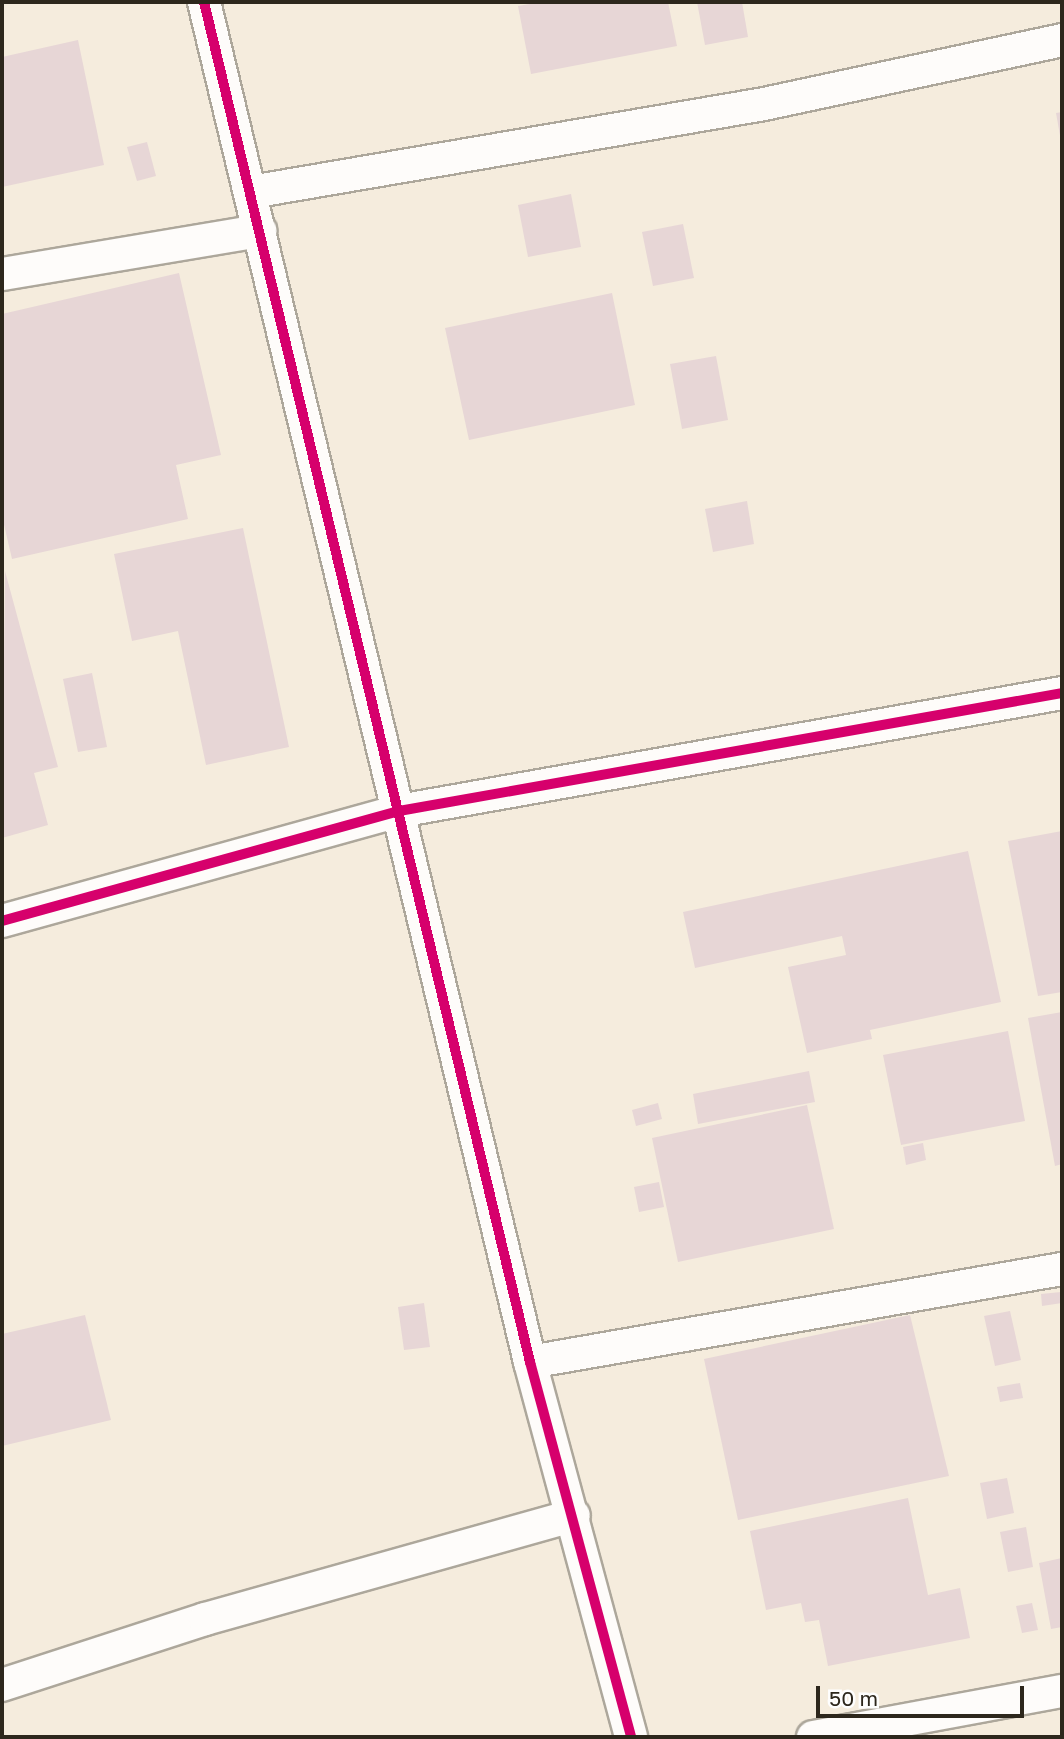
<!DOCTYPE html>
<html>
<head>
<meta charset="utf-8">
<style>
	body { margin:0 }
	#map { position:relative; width:1064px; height:1739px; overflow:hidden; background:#f5ecdd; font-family:"Golos Text",sans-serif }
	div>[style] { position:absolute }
	.building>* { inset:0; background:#e7d6d6 }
	.roads { filter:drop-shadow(2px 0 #ada79b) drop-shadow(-2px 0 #ada79b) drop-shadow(0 2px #ada79b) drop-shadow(0 -2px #ada79b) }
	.minor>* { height:32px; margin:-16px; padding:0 16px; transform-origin:16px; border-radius:16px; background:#fefcfa }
	.cycleway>* { height:10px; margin:-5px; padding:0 5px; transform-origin:5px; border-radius:5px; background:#d6006c }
	span { translate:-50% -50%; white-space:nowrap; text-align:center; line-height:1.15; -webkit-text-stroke:5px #fefefe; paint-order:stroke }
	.frame { position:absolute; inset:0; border:4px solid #2d271c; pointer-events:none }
	.scale { position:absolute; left:816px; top:1686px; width:208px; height:32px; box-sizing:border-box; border:4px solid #2d271c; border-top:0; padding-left:9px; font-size:21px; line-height:24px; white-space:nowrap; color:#2d271c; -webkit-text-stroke:5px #fefefe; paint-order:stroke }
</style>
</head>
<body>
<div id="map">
	<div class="building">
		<div style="clip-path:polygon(541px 2px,668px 2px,677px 46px,531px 74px,518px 6px)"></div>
		<div style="clip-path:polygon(697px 2px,742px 2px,748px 37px,705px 45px)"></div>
		<div style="clip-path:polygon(78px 40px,104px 165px,2px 187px,2px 57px)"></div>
		<div style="clip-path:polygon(1062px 112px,1062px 141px,1061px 141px,1056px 113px)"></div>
		<div style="clip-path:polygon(147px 142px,156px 176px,137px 181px,127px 147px)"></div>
		<div style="clip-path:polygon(571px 194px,581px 247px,528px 257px,518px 205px)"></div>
		<div style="clip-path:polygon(683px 224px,694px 278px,653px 286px,642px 232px)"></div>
		<div style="clip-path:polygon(179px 273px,221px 455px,176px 465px,188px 519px,12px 559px,2px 516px,2px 314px)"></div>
		<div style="clip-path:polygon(612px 293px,635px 405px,469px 440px,445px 328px)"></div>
		<div style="clip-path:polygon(716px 356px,728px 420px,682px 429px,670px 364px)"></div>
		<div style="clip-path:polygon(747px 501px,754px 544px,713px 552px,705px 509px)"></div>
		<div style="clip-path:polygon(243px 528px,289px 747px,206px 765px,178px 631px,132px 641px,114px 554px)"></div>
		<div style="clip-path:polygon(5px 571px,58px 767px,34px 773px,48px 825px,2px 838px)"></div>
		<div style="clip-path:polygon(92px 673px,107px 747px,78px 752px,63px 679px)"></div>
		<div style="clip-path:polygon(1062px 831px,1062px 992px,1038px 996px,1008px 841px)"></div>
		<div style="clip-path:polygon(968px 851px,1001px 1002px,870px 1030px,872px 1039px,807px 1053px,788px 967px,846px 955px,842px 936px,695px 968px,683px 912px)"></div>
		<div style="clip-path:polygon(1062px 1012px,1062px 1164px,1055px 1166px,1028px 1018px)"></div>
		<div style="clip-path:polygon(1008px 1031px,1025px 1121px,901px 1145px,883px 1055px)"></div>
		<div style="clip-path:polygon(809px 1071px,815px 1102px,698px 1124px,693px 1094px)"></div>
		<div style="clip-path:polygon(658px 1103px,662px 1119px,636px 1126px,632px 1110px)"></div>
		<div style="clip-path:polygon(807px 1105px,834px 1229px,678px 1262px,652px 1138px)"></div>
		<div style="clip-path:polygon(923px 1143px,926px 1160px,906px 1165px,903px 1147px)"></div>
		<div style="clip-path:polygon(659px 1182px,664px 1207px,639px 1212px,634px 1187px)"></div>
		<div style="clip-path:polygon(1061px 1292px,1062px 1303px,1042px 1306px,1041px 1294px)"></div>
		<div style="clip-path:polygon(424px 1303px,430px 1347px,404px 1350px,398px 1307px)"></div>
		<div style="clip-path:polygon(1010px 1311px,1021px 1360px,995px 1366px,984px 1316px)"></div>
		<div style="clip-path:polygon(85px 1315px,111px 1420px,2px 1446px,2px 1334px)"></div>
		<div style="clip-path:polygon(910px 1315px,949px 1476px,738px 1520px,704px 1359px)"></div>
		<div style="clip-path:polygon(1020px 1383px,1023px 1398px,1000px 1402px,997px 1387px)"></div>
		<div style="clip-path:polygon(1007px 1478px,1014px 1513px,987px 1519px,980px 1483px)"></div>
		<div style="clip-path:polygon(908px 1498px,928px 1595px,960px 1588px,970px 1638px,828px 1666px,819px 1620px,805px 1622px,801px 1603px,766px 1610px,750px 1531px)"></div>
		<div style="clip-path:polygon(1026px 1527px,1033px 1567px,1008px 1572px,1000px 1532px)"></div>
		<div style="clip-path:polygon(1062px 1558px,1062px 1627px,1051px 1629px,1039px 1563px)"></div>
		<div style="clip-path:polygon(1032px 1603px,1038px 1630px,1022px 1633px,1016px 1606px)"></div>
	</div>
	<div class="roads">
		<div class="minor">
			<div style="left:204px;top:2px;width:1399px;rotate:76.52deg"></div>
			<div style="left:530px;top:1362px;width:388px;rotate:74.9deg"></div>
			<div style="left:251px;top:192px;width:520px;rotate:-9.73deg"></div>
			<div style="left:764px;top:104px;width:305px;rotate:-12.1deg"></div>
			<div style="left:2px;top:274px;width:262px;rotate:-9.5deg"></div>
			<div style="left:2px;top:921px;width:412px;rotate:-15.5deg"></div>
			<div style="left:399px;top:811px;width:673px;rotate:-10.09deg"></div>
			<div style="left:530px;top:1362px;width:540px;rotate:-9.92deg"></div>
			<div style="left:2px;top:1685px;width:213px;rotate:-18deg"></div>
			<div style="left:205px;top:1619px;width:383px;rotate:-15.7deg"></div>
			<div style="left:813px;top:1737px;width:253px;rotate:-10.5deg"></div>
		</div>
	</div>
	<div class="cycleway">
		<div style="left:204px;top:2px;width:1399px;rotate:76.52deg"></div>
		<div style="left:530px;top:1362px;width:388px;rotate:74.9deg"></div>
		<div style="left:2px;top:921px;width:412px;rotate:-15.5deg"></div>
		<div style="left:399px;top:811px;width:673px;rotate:-10.09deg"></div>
	</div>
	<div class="frame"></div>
	<div class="scale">50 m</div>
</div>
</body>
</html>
